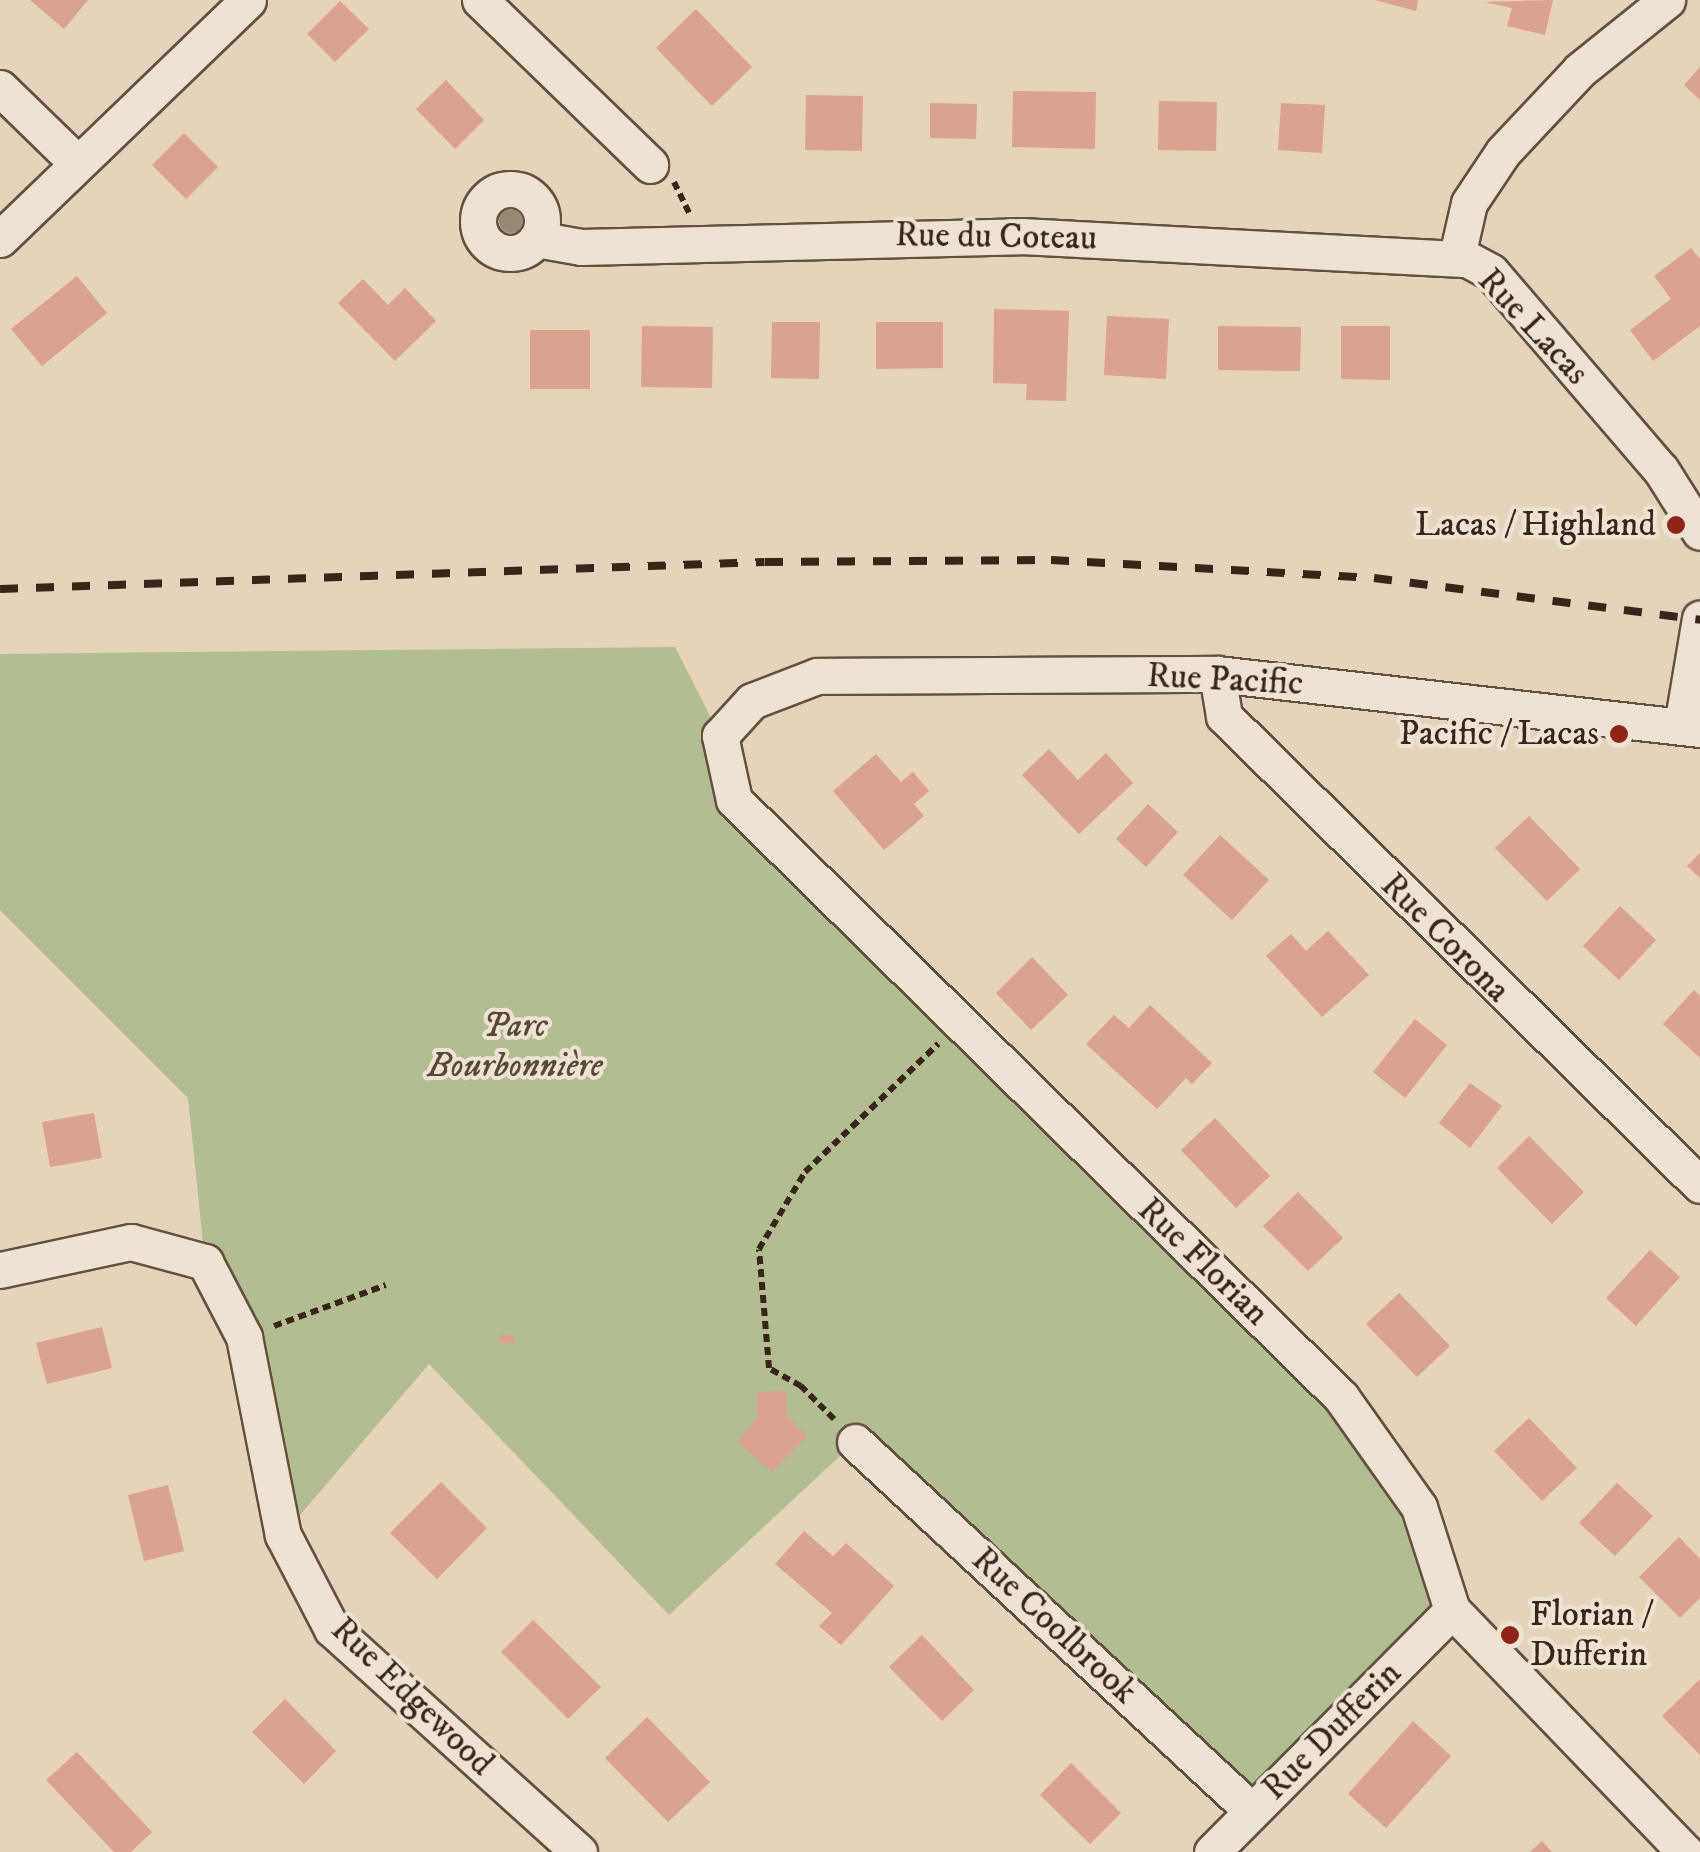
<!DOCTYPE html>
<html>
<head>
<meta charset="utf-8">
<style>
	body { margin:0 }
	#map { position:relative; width:1700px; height:1852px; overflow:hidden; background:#e5d3ba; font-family:"IM FELL DW Pica",serif }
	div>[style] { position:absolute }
	.green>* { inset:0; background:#b2bd92 }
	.building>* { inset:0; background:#dba191 }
	.path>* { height:6px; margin-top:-3px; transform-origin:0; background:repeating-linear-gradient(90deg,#382418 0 8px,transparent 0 13px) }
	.roads { filter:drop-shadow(2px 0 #635040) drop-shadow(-2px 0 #635040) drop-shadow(0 2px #635040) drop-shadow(0 -2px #635040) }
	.street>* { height:35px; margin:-17.5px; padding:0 17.5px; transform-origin:17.5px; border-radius:17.5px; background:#eee2d2 }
	.street>.ring { margin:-17.5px; padding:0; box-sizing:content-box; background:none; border:35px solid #eee2d2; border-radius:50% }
	.rail>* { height:8px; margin-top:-4px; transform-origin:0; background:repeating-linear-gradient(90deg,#382418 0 18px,transparent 0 36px) }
	.trees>* { width:24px; height:24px; margin:-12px; border-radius:50%; background:#968871 }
	.dots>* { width:28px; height:28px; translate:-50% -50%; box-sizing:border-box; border:5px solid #eee2d2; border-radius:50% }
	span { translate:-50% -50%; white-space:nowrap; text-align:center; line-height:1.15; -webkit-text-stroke:8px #eee2d2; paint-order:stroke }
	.street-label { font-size:35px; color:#382418 }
	.poi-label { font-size:35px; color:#382418 }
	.right { translate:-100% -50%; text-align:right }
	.left { translate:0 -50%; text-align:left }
	.park-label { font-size:35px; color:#564a36; font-style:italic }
</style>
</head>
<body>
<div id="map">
	<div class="green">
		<div style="clip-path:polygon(675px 647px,720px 736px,734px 801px,1341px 1397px,1419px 1507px,1452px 1610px,1252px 1811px,855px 1442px,669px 1615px,429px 1364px,283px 1535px,205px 1262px,188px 1098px,0 910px,0 654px)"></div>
	</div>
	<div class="building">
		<div style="clip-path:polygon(30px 0,88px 0,64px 29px)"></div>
		<div style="clip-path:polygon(1375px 0,1418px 0,1416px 11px)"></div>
		<div style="clip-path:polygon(1553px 0,1545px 35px,1507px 26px,1512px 8px,1484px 2px)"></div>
		<div style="clip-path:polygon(340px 1px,369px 29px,335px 62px,307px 34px)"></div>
		<div style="clip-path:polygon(696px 9px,752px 67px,712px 106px,656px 48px)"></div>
		<div style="clip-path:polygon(1700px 67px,1700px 100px,1684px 85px)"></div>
		<div style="clip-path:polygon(446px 80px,484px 120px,455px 149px,416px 109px)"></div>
		<div style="clip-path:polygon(1013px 91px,1096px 92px,1095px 149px,1012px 147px)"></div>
		<div style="clip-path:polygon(806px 95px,863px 96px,862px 151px,805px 150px)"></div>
		<div style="clip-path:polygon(1159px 101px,1217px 102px,1216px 151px,1158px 150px)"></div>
		<div style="clip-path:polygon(930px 103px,977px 104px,976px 139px,930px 138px)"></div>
		<div style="clip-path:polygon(1281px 103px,1325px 105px,1322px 153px,1278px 150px)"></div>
		<div style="clip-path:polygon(184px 133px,218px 167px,186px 199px,152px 165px)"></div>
		<div style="clip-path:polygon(1691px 248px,1700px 259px,1700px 326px,1653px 361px,1630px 330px,1671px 299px,1654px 276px)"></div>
		<div style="clip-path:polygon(77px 276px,107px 313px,42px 366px,11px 329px)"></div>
		<div style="clip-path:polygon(363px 279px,388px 305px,405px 288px,436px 321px,395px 361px,338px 303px)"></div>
		<div style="clip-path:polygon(994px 309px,1069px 311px,1066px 401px,1026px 400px,1027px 384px,993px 383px)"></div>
		<div style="clip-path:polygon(1107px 316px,1169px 319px,1166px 379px,1104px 375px)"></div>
		<div style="clip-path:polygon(772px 322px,820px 322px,819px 379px,771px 378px)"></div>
		<div style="clip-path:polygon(876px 322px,943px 322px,943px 368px,876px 369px)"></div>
		<div style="clip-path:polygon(642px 326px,713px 327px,712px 388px,641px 387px)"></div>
		<div style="clip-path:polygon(1218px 326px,1301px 327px,1300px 371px,1218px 370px)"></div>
		<div style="clip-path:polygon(1341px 326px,1390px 326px,1390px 380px,1341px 379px)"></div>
		<div style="clip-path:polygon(530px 330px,590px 330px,590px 389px,530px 389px)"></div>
		<div style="clip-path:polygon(1049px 749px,1078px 780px,1106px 753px,1133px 783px,1079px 834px,1022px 775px)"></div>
		<div style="clip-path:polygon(876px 754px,901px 782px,913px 772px,929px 791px,914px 804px,924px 816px,884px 850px,833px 791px)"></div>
		<div style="clip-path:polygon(1148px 804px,1178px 832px,1146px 867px,1116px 839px)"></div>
		<div style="clip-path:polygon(1529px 816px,1580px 869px,1547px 901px,1495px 848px)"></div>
		<div style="clip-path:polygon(1220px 835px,1269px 880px,1232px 920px,1183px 875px)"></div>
		<div style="clip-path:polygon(1700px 853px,1700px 878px,1687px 866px)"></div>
		<div style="clip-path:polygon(1620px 906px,1656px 940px,1619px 980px,1583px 946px)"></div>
		<div style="clip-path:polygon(1328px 931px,1369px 975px,1322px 1017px,1266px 956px,1291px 934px,1306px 951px)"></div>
		<div style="clip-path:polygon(1032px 957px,1068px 995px,1031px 1030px,996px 993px)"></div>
		<div style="clip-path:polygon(1694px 990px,1700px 996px,1700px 1058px,1663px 1024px)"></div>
		<div style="clip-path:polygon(1150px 1005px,1212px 1063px,1192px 1084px,1186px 1078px,1157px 1109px,1086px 1044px,1114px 1015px,1129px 1028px)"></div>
		<div style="clip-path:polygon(1415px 1019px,1447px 1045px,1405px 1098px,1373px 1072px)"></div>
		<div style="clip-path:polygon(1470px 1083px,1502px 1106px,1470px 1148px,1439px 1123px)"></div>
		<div style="clip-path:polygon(94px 1113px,102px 1158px,50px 1167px,42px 1122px)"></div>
		<div style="clip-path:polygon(1215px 1118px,1270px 1176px,1236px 1208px,1181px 1150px)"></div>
		<div style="clip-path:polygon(1529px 1136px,1584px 1192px,1552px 1224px,1497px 1168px)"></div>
		<div style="clip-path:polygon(1298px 1192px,1343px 1238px,1308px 1271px,1263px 1226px)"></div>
		<div style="clip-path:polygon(1650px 1250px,1680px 1277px,1636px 1326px,1606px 1298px)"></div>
		<div style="clip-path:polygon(1399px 1293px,1450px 1346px,1417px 1377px,1366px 1324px)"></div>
		<div style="clip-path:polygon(102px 1327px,112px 1368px,47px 1384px,36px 1343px)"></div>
		<div style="clip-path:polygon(501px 1334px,515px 1336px,513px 1344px,499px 1342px)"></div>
		<div style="clip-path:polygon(786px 1391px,787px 1416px,807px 1436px,772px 1472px,738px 1442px,757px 1417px,757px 1392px)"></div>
		<div style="clip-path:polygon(1529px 1418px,1577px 1468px,1542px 1501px,1494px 1451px)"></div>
		<div style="clip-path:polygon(441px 1482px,487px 1528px,437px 1579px,390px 1533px)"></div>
		<div style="clip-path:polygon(1617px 1483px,1653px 1516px,1615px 1556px,1579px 1523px)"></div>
		<div style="clip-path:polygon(168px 1485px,184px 1551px,144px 1561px,128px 1495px)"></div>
		<div style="clip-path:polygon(804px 1531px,833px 1556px,846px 1543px,894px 1586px,841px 1645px,819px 1626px,832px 1613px,775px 1564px)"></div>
		<div style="clip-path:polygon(1679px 1537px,1700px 1559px,1700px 1598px,1680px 1618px,1639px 1577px)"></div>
		<div style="clip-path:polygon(533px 1620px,601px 1687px,568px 1719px,501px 1652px)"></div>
		<div style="clip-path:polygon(922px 1635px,974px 1690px,942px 1721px,889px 1667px)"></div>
		<div style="clip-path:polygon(1700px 1679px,1700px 1755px,1662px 1716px)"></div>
		<div style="clip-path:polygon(285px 1699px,336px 1751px,304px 1784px,252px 1732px)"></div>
		<div style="clip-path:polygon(647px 1717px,710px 1782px,668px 1822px,605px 1758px)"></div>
		<div style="clip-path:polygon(1413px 1721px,1451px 1756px,1386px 1828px,1348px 1794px)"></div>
		<div style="clip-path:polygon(77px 1752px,152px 1832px,131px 1852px,114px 1852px,46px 1780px)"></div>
		<div style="clip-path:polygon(1071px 1763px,1121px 1813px,1090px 1844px,1040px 1795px)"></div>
		<div style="clip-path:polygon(1542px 1841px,1552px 1852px,1530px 1852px)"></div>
	</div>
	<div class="path">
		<div style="left:674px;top:182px;width:37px;rotate:64deg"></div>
		<div style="left:274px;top:1326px;width:119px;rotate:-20.1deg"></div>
		<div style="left:834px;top:1419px;width:47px;rotate:-135deg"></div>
		<div style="left:801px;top:1386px;width:37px;rotate:-151deg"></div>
		<div style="left:769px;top:1368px;width:119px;rotate:-94.8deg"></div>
		<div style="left:759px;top:1249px;width:90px;rotate:-59.1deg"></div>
		<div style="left:805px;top:1172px;width:185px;rotate:-43.9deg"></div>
	</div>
	<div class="roads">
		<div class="street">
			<div style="left:480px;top:0;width:237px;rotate:44.1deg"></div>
			<div style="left:0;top:88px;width:107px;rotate:44.2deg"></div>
			<div class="ring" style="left:478px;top:189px;width:29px;height:29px"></div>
			<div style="left:0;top:239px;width:344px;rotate:-43.9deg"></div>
			<div style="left:536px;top:239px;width:46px;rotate:10.1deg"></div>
			<div style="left:581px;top:247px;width:440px;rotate:-1.4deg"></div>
			<div style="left:1021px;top:236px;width:447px;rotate:3deg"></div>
			<div style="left:1467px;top:259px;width:27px;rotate:28deg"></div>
			<div style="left:1491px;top:272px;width:261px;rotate:49.4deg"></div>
			<div style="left:1661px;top:470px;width:73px;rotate:57.8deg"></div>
			<div style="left:1457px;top:256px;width:54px;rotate:-77.2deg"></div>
			<div style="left:1469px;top:203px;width:61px;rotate:-56.3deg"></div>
			<div style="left:1503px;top:152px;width:112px;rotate:-46.8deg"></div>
			<div style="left:1580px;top:70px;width:112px;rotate:-38.8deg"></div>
			<div style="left:1217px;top:674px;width:43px;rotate:80.5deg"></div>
			<div style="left:1224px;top:716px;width:668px;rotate:44.58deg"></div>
			<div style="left:1682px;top:726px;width:109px;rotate:-80.5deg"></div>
			<div style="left:0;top:1270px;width:134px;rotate:-12.1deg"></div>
			<div style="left:131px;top:1242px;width:77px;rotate:15.1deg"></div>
			<div style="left:205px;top:1262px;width:85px;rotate:62.5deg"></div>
			<div style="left:244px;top:1337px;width:202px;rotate:78.9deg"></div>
			<div style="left:283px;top:1535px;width:106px;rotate:62.5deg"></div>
			<div style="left:332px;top:1629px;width:333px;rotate:42.1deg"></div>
			<div style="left:855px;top:1442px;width:542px;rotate:42.91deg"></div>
			<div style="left:1212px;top:1852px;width:341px;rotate:-45.2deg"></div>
			<div style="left:1685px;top:1852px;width:336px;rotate:-133.9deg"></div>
			<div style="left:1452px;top:1610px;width:108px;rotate:-107.8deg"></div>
			<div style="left:1419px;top:1507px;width:135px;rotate:-125.3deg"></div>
			<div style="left:1341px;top:1397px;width:851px;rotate:-135.48deg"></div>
			<div style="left:734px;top:800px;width:66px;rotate:-102.3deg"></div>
			<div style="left:720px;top:736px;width:47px;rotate:-47.6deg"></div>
			<div style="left:752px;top:701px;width:70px;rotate:-21deg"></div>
			<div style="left:817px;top:676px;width:400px;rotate:-0.3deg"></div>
			<div style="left:1217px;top:674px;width:486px;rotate:6.5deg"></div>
		</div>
	</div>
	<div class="rail">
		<div style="left:0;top:589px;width:765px;rotate:-2.02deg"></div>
		<div style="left:765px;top:562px;width:286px;rotate:-0.4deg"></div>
		<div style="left:1051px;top:560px;width:324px;rotate:3.2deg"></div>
		<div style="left:1374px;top:578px;width:329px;rotate:7.3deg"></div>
	</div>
	<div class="trees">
		<div style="left:511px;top:221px"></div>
	</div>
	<div class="dots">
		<div style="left:1676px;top:525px;background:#8f2418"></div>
		<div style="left:1619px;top:734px;background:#8f2418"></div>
		<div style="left:1510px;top:1635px;background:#8f2418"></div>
	</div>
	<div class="street-label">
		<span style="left:996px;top:237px;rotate:1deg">Rue du Coteau</span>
		<span style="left:1533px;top:327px;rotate:47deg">Rue Lacas</span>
		<span style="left:1225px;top:680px;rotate:3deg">Rue Pacific</span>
		<span style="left:1445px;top:938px;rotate:45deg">Rue Corona</span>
		<span style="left:1203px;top:1262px;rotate:44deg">Rue Florian</span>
		<span style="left:1054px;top:1626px;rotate:43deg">Rue Coolbrook</span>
		<span style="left:412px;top:1697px;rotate:44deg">Rue Edgewood</span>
		<span style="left:1332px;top:1731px;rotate:-45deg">Rue Dufferin</span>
	</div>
	<div class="poi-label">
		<span class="right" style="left:1656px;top:525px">Lacas / Highland</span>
		<span class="right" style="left:1599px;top:734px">Pacific / Lacas</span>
		<span class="left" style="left:1530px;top:1635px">Florian /<br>Dufferin</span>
	</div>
	<div class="park-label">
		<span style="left:515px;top:1046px">Parc<br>Bourbonnière</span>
	</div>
</div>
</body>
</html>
